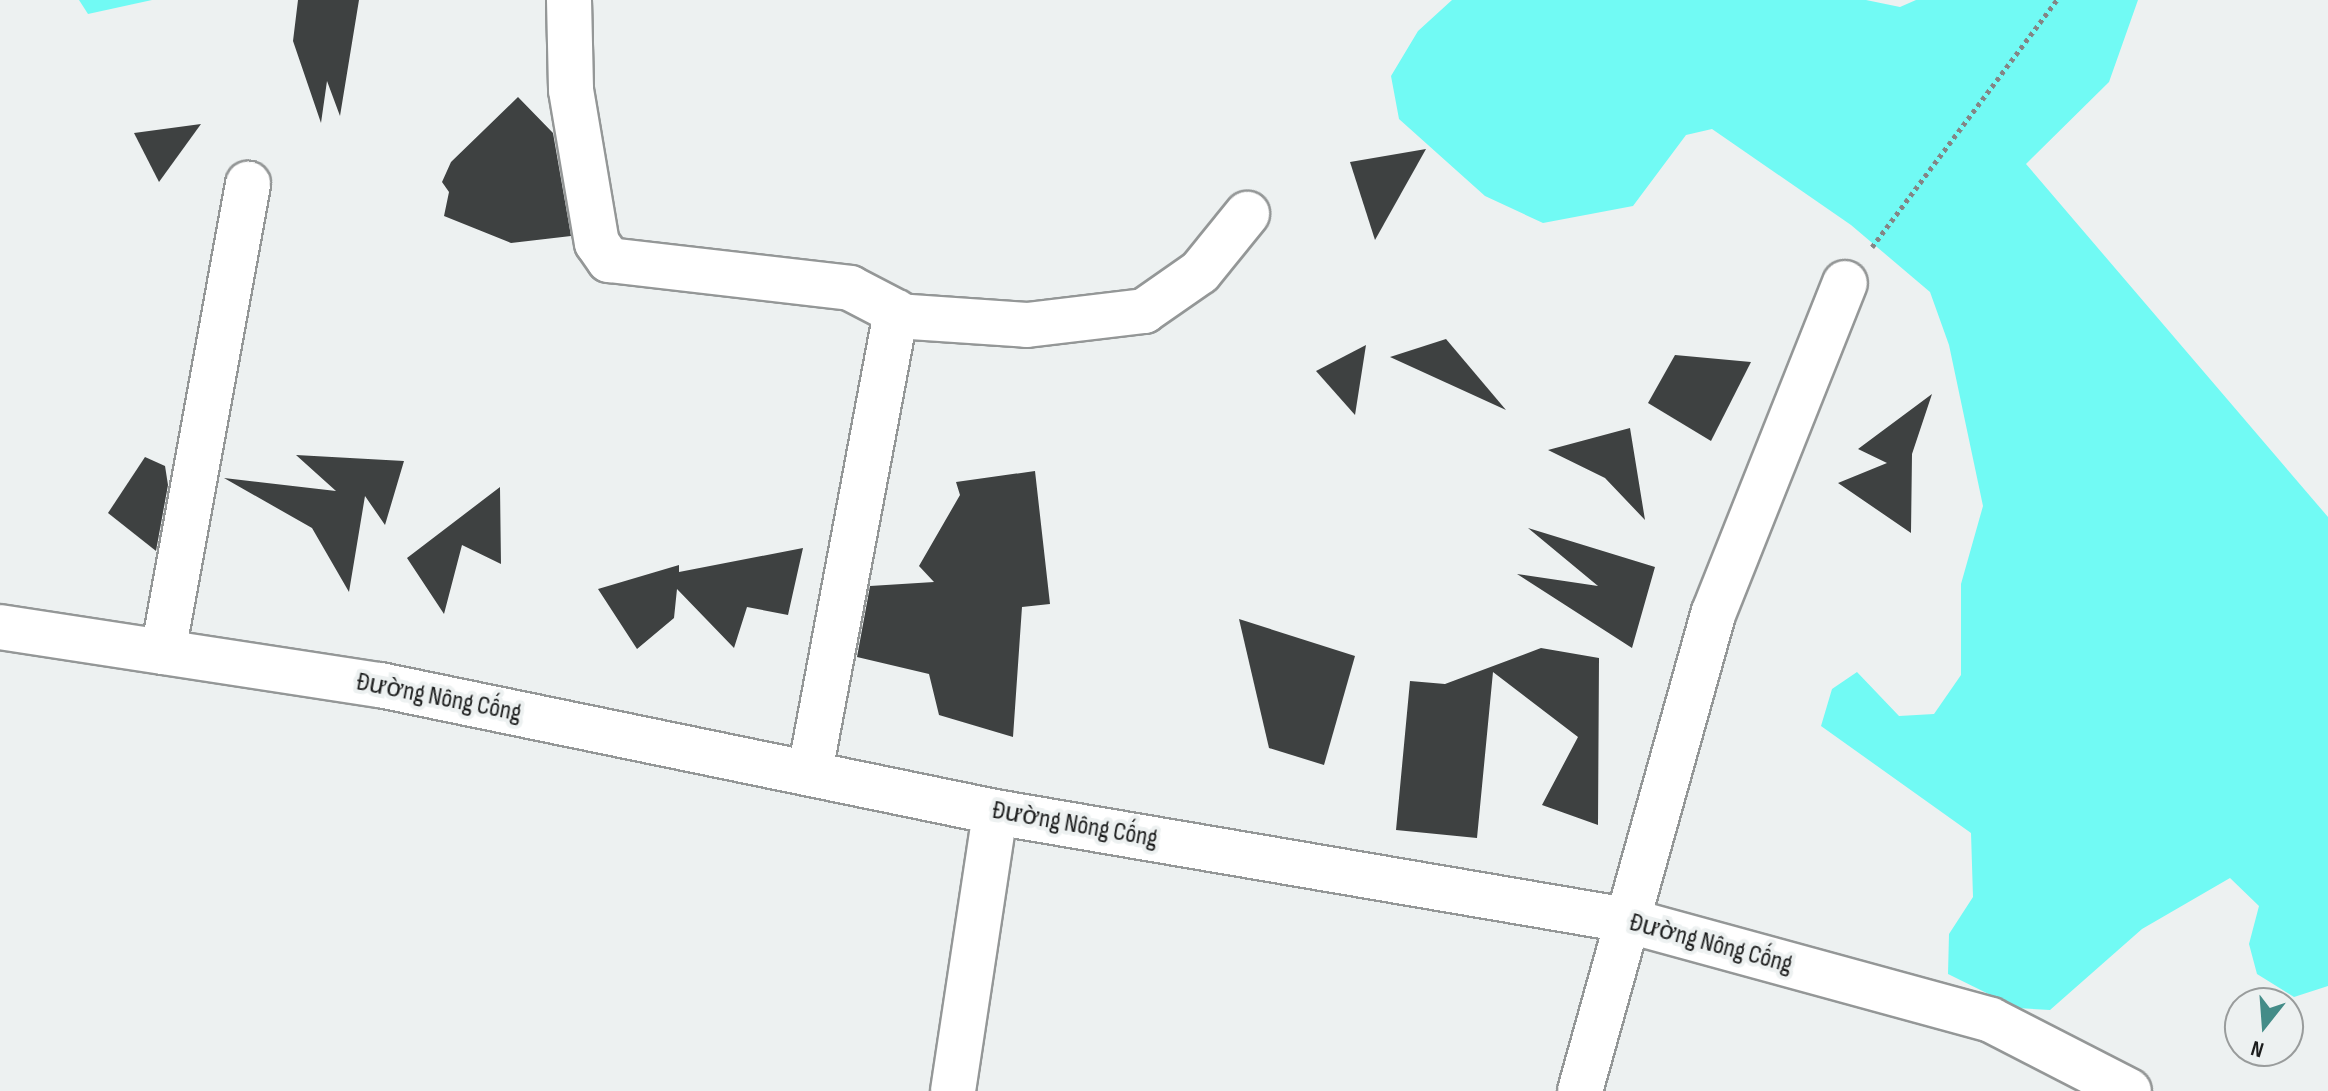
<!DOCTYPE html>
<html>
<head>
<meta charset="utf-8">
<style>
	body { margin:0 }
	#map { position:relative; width:2328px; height:1091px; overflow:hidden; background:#edf1f1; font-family:"Sofia Sans Condensed",sans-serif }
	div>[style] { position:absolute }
	.green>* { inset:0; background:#71faf4 }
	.building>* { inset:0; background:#3e4141 }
	.path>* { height:5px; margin-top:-2.5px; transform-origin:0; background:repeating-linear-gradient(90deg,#838585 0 4px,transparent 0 8px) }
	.roads { filter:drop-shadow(2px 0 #949797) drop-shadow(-2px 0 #949797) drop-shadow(0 2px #949797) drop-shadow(0 -2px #949797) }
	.minor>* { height:44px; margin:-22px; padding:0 22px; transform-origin:22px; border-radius:22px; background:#fff }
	span { translate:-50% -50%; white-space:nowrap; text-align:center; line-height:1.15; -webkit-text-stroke:8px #edf1f1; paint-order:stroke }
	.street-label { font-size:26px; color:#1b1c1c }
	.north { position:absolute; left:2224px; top:987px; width:80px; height:80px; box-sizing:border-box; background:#edf1f1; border:2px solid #999c9c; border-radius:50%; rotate:197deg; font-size:22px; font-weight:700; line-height:32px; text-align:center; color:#1b1c1c }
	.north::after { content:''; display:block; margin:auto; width:28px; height:36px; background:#448c88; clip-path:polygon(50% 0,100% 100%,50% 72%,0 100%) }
</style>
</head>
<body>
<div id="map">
	<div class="green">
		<div style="clip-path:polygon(79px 0,152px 0,88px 14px)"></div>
		<div style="clip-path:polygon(1452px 0,1866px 0,1900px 7px,1916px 0,2138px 0,2109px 82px,2026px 164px,2328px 517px,2328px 986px,2294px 997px,2257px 974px,2249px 944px,2259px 906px,2230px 878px,2142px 929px,2050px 1010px,2017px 1008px,1948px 974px,1949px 934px,1973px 897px,1971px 833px,1821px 726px,1832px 689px,1857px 672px,1899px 716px,1934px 714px,1961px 675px,1961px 584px,1983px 506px,1949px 345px,1930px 292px,1851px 225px,1712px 129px,1686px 135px,1633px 206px,1543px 223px,1485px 196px,1399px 119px,1391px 76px,1418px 31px)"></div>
	</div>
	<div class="building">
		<div style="clip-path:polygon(298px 0,359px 0,340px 116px,327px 81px,321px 123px,293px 41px)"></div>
		<div style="clip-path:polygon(518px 97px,553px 133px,571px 236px,511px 243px,444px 216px,449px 192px,442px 182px,451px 162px)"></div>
		<div style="clip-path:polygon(201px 124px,159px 182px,134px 133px)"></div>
		<div style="clip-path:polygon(1426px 149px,1375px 240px,1350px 162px)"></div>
		<div style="clip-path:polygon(1446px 339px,1506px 410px,1390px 357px)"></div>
		<div style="clip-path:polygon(1366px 345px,1355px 415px,1316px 371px)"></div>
		<div style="clip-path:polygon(1675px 355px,1751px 362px,1711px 441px,1648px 403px)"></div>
		<div style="clip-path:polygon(1932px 394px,1912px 454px,1911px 533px,1838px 483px,1887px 463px,1858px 449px)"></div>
		<div style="clip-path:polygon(1630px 428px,1645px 520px,1605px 478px,1548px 450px)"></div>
		<div style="clip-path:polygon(296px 455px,404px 461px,385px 525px,365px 496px,349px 592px,312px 528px,224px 478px,336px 491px)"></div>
		<div style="clip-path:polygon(145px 457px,165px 466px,168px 485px,156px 551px,108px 513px)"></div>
		<div style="clip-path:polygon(1035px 471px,1050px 604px,1022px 607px,1013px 737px,939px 715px,929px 674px,857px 657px,870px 586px,934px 582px,919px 566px,960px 495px,956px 482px)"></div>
		<div style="clip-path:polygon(500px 487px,501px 564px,462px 545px,444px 614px,407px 558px)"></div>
		<div style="clip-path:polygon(1528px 528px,1655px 567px,1632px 648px,1517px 574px,1598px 586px)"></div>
		<div style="clip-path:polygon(803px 548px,788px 615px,747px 607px,734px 648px,677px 589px,674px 618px,637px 649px,598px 589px,679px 565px,679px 572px)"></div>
		<div style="clip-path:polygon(1239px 619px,1355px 656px,1324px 765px,1269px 748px)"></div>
		<div style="clip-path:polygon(1541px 648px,1599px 658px,1598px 825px,1542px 805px,1578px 737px,1493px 672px,1477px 838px,1396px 830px,1410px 681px,1445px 684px)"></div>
	</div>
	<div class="path">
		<div style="left:1872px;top:247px;width:309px;rotate:-53.2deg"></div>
	</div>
	<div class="roads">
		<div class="minor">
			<div style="left:569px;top:0;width:90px;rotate:88.7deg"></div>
			<div style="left:571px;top:90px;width:155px;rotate:80.4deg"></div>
			<div style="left:597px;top:243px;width:21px;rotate:55deg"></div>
			<div style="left:609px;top:260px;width:243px;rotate:6.6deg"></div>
			<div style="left:850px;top:288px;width:52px;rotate:27.6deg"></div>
			<div style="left:896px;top:312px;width:469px;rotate:100.6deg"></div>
			<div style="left:896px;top:316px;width:131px;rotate:3.9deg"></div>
			<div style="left:1027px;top:325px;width:118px;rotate:-6.8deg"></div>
			<div style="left:1144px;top:311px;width:68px;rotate:-34.9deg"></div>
			<div style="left:1200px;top:272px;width:75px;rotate:-51deg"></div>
			<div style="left:0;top:627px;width:384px;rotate:8.7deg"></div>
			<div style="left:380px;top:685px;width:628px;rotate:11.67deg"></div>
			<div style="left:995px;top:812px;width:640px;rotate:9.71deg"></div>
			<div style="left:1626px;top:920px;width:378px;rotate:15.3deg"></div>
			<div style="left:1991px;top:1020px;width:155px;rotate:27.2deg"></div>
			<div style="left:163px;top:652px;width:476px;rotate:-79.7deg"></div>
			<div style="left:953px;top:1091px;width:282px;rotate:-81.4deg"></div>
			<div style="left:1580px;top:1091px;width:497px;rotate:-74.4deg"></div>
			<div style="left:1714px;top:612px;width:354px;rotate:-68.3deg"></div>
		</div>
	</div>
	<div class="street-label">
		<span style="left:439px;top:698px;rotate:11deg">Đường Nông Cống</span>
		<span style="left:1075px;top:825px;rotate:10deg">Đường Nông Cống</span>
		<span style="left:1711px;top:944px;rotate:15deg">Đường Nông Cống</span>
	</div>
	<div class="north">N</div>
</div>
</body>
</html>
